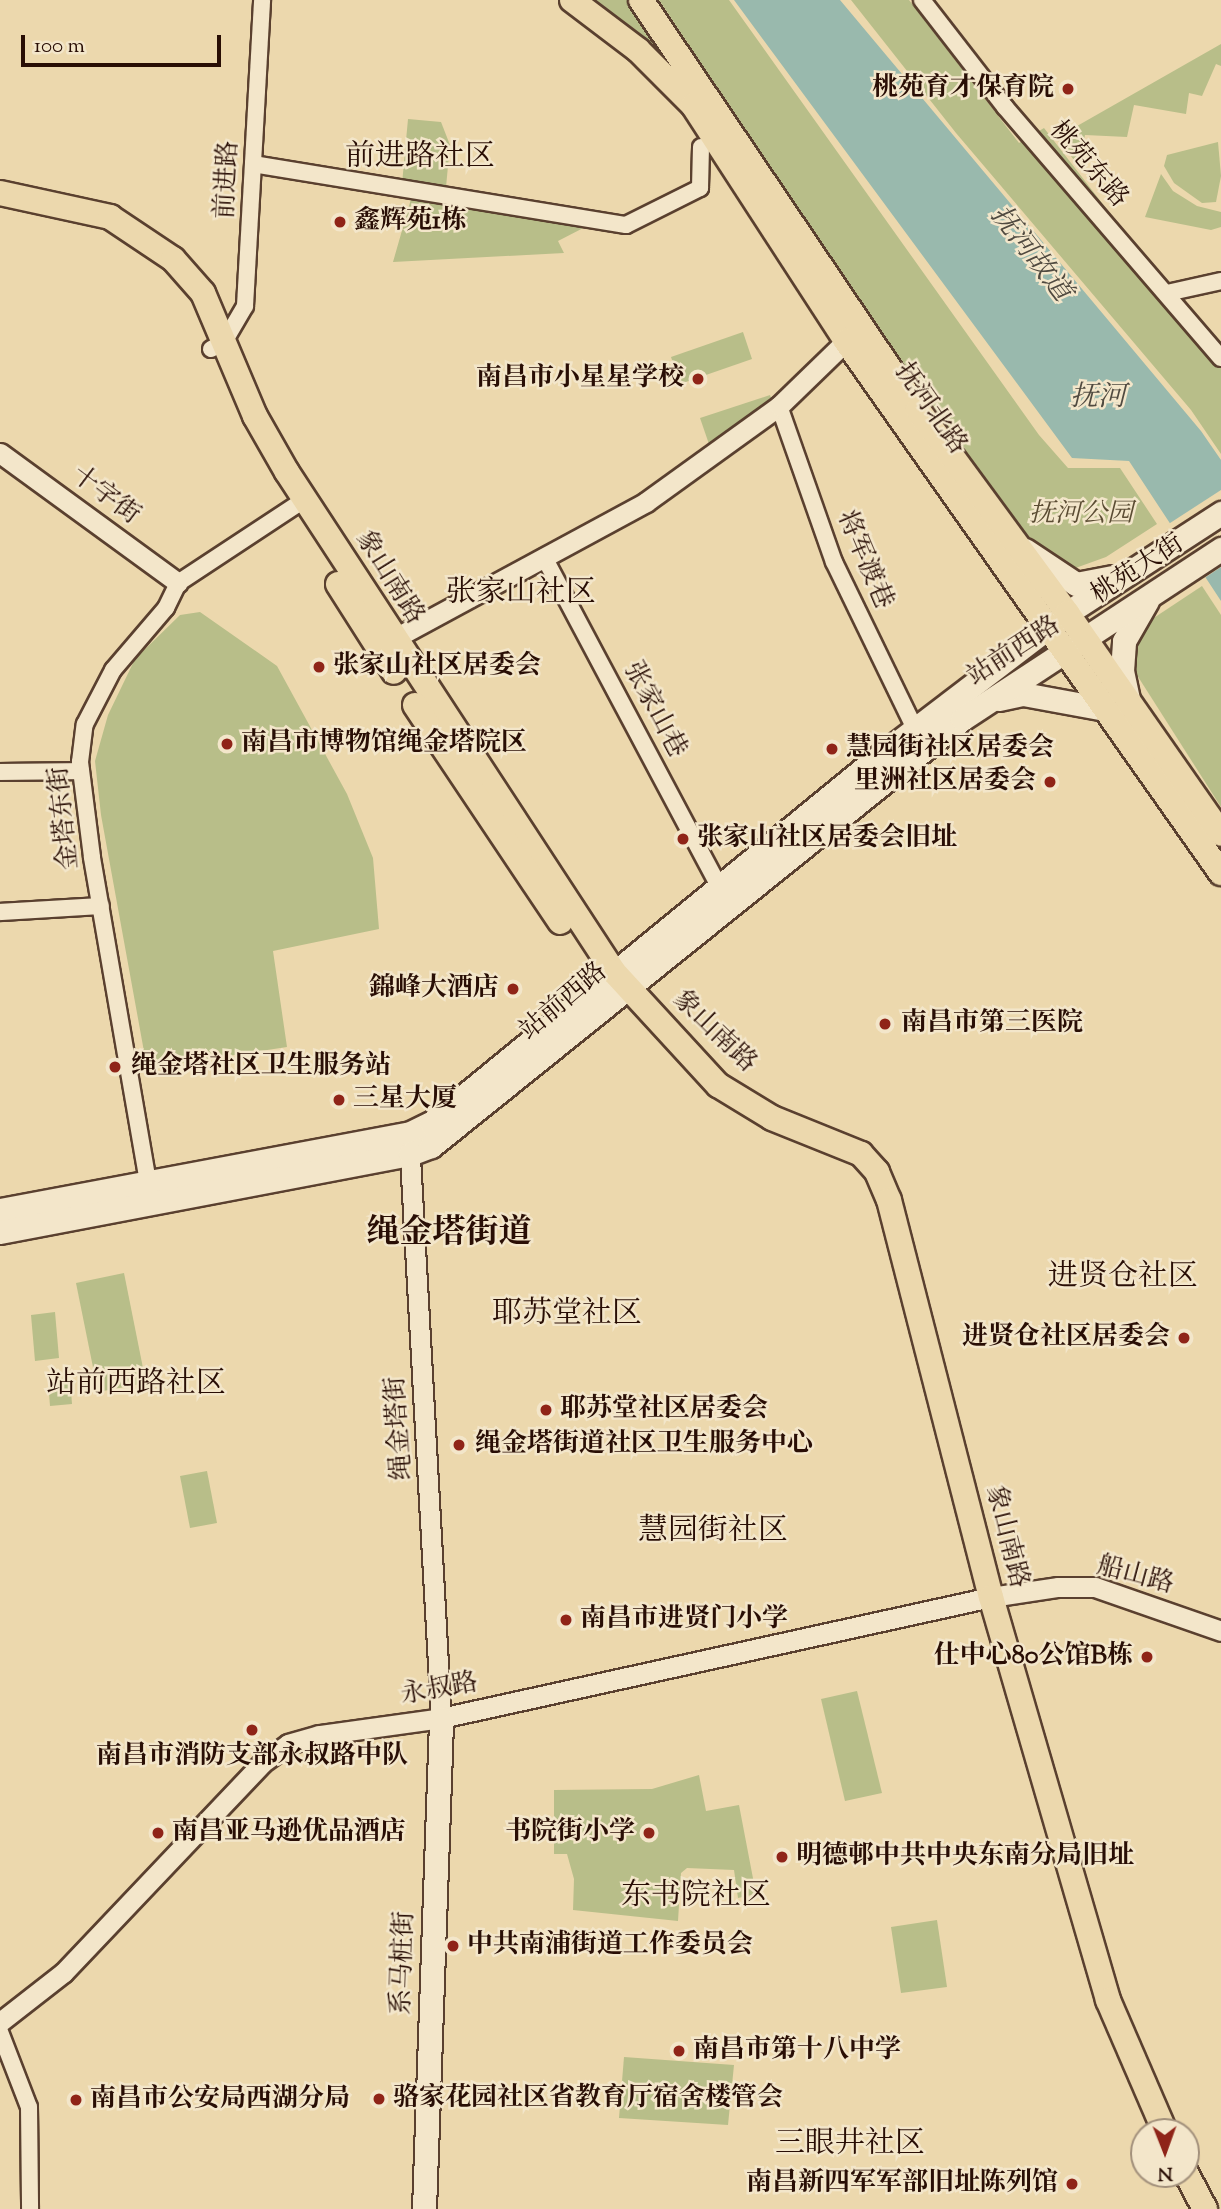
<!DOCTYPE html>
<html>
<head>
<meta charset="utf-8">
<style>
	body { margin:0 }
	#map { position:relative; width:1221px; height:2209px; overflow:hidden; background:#ecd8ad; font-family:"Sorts Mill Goudy","Noto Serif SC",serif }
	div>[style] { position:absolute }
	.green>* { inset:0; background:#b8be89 }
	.water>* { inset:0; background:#99b9ad }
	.pier>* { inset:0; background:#ecd8ad }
	.roads { filter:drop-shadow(2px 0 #5a402f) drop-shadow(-2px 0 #5a402f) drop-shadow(0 2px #5a402f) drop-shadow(0 -2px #5a402f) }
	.minor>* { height:16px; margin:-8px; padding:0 8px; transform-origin:8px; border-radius:8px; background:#f3e6ca }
	.tertiary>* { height:19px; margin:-9.5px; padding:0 9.5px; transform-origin:9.5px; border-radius:9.5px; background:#f3e6ca }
	.secondary>* { height:23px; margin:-11.5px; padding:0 11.5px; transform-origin:11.5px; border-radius:11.5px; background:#f3e6ca }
	.primary>* { height:24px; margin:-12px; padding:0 12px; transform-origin:12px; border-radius:12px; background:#ecd8ad }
	.dots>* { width:19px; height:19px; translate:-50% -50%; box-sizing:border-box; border:4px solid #f3e6ca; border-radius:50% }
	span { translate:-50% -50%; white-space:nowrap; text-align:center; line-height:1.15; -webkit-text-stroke:5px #f3e6ca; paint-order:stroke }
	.poi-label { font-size:26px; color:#290e05; font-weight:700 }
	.right { translate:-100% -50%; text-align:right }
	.left { translate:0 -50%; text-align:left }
	.street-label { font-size:26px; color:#290e05 }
	.park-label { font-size:26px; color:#5b4c33; font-style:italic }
	.water-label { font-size:28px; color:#504a40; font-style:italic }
	.quarter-label { font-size:30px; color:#290e05 }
	.district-label { font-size:33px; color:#290e05; font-weight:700 }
	.north { position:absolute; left:1130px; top:2118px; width:70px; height:70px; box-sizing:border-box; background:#f3e6ca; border:2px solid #a2907b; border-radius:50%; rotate:179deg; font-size:19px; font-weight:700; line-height:28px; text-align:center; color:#290e05 }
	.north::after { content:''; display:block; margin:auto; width:24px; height:32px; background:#8f2418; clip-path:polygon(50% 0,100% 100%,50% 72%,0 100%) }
	.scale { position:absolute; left:21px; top:35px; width:200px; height:32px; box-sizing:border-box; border:4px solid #290e05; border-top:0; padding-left:9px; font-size:21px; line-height:24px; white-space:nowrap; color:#290e05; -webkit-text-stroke:5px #f3e6ca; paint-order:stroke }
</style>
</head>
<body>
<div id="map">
	<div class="green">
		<div style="clip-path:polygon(580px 0,628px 0,693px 91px)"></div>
		<div style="clip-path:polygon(659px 0,729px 0,1039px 435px,1068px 468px,1120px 468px,1157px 524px,1106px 557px,1070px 570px,1025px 538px,988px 496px)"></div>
		<div style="clip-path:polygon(851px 0,909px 0,1019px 143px,1044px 128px,1221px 357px,1221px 454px,1191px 410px,956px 133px)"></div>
		<div style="clip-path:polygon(1221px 44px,1221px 66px,1216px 64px,1202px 96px,1189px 93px,1186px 114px,1134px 105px,1127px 137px,1085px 135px,1079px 166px,1056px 138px)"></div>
		<div style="clip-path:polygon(408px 119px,441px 122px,450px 145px,446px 187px,402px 184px)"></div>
		<div style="clip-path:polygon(1218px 142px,1221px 176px,1216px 202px,1202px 203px,1174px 183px,1164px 166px,1167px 155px)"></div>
		<div style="clip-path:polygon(1161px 174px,1173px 191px,1197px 206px,1221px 212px,1221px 227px,1211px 230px,1145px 217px)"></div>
		<div style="clip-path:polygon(411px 199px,591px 224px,558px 241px,564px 253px,393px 262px)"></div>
		<div style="clip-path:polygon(743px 332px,752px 359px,680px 384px,671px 357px)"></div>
		<div style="clip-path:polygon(770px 395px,772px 401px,710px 447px,700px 418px)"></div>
		<div style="clip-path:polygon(1202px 586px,1221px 615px,1221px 807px,1135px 672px,1134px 631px)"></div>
		<div style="clip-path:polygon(200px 612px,277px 666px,347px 794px,373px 858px,379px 929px,273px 951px,287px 1047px,147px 1068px,101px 815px,95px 761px,108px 715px,135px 659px,180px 615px)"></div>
		<div style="clip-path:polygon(124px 1273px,146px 1383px,98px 1392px,76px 1283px)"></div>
		<div style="clip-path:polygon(55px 1312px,59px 1358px,35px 1361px,31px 1315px)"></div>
		<div style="clip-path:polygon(70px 1378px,72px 1404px,50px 1406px,48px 1380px)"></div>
		<div style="clip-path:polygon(207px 1471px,217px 1523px,190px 1528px,180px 1476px)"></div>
		<div style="clip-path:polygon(857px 1691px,882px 1793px,845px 1801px,821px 1699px)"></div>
		<div style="clip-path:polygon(699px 1775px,706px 1811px,739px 1805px,756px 1894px,738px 1898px,734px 1870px,687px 1868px,681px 1873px,678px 1921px,573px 1910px,574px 1879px,567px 1854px,554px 1854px,554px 1790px,652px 1789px)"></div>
		<div style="clip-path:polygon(937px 1920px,947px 1987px,901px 1993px,891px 1927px)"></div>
		<div style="clip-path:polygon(624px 2057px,734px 2065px,728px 2125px,619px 2118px)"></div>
	</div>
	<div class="water">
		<div style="clip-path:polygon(734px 0,840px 0,1201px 431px,1221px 460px,1221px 601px,1129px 461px,1072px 458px)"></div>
	</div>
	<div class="pier">
		<div style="clip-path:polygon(1221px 490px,1221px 567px,1203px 579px,1167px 525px)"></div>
	</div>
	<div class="roads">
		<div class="minor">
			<div style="left:922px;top:0;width:135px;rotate:52.2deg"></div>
			<div style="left:1005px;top:107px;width:331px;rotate:49.3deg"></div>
			<div style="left:253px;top:164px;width:378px;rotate:9.3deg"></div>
			<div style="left:626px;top:225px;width:83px;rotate:-26.6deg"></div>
			<div style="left:700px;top:188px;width:41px;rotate:-88.6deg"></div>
			<div style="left:1167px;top:293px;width:55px;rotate:-12.5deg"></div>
			<div style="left:211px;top:349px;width:15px;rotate:-28deg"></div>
			<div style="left:224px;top:342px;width:42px;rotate:-59.7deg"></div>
			<div style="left:245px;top:306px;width:306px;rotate:-86.8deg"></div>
			<div style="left:779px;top:406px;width:165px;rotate:70.6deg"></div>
			<div style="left:834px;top:562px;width:186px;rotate:64.1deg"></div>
			<div style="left:544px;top:557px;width:373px;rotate:62deg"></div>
			<div style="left:0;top:772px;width:81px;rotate:-0.7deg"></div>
			<div style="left:0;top:912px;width:101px;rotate:-3.4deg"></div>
			<div style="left:148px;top:1182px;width:330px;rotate:-99.8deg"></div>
			<div style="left:92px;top:857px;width:96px;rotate:-97.2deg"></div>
			<div style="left:80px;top:762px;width:38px;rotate:-83deg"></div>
			<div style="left:85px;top:724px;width:61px;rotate:-62.6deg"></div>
			<div style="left:113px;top:670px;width:82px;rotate:-49.5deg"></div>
			<div style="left:166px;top:608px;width:28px;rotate:-64deg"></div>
			<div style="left:178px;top:583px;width:151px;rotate:-33.4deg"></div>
			<div style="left:0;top:2032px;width:80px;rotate:68.9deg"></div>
			<div style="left:29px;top:2107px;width:102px;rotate:89.4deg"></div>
		</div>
		<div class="tertiary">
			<div style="left:0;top:453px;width:220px;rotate:36.1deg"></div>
			<div style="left:393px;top:639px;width:288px;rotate:-28.4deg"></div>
			<div style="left:646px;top:502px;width:164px;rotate:-35.8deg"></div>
			<div style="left:779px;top:406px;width:93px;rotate:-44.1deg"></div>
			<div style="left:409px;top:1139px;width:580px;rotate:86.84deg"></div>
			<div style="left:0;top:2022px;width:80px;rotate:-37.9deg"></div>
			<div style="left:63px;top:1973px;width:289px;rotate:-46.5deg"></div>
			<div style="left:262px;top:1763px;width:32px;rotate:-36deg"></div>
			<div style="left:288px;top:1744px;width:32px;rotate:-16deg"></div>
			<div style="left:319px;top:1735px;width:123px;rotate:-7.9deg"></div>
			<div style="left:441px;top:1718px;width:563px;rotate:-12.41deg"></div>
			<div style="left:991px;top:1597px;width:68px;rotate:-8.5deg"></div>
			<div style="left:1058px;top:1587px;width:37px"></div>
			<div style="left:1095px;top:1587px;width:133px;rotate:19.2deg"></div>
		</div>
		<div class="secondary">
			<div style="left:1025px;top:550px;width:61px;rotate:33.7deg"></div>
			<div style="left:1076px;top:584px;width:37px;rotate:-11deg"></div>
			<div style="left:999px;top:699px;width:25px;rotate:-12deg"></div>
			<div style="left:1023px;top:694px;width:83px;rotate:10.4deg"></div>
			<div style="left:1128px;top:699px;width:29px;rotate:-102deg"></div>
			<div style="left:1122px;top:671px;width:30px;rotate:-86deg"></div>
			<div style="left:1124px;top:641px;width:46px;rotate:-60.1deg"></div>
			<div style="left:0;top:1210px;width:415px;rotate:-10.6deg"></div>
			<div style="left:408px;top:1134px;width:25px;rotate:-26deg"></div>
			<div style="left:431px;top:1123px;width:564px;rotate:-39.31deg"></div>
			<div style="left:867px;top:766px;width:252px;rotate:-37.4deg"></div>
			<div style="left:1067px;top:613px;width:184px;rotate:-33deg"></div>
			<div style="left:0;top:1232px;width:417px;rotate:-10.8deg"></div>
			<div style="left:410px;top:1154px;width:22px;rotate:-21deg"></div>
			<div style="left:431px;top:1146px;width:681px;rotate:-38.8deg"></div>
			<div style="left:962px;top:719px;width:310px;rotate:-33.3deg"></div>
			<div style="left:424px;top:2209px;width:491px;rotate:-88deg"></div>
		</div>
		<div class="primary">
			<div style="left:572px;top:0;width:83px;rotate:37.1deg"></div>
			<div style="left:638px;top:50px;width:78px;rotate:45deg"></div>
			<div style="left:693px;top:105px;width:281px;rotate:57deg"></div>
			<div style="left:846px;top:341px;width:651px;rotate:54.82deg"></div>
			<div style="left:641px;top:0;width:495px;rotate:56deg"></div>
			<div style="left:918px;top:410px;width:252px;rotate:53.7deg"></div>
			<div style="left:1067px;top:613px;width:269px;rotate:55.1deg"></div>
			<div style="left:0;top:193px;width:113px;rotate:12.3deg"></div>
			<div style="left:110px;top:217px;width:76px;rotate:33.7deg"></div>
			<div style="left:173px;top:259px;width:45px;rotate:48.6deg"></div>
			<div style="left:203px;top:293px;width:134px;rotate:67.1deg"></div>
			<div style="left:255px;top:416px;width:64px;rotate:60.3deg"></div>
			<div style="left:287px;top:472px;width:597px;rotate:56.82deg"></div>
			<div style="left:614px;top:972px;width:154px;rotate:47.4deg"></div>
			<div style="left:718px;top:1085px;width:63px;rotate:31.4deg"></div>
			<div style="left:772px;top:1118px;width:96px;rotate:22deg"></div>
			<div style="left:861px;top:1154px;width:24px;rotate:48deg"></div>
			<div style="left:877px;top:1172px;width:30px;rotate:67deg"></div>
			<div style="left:889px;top:1200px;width:410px;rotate:75.6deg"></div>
			<div style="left:991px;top:1597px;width:420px;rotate:73.8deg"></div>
			<div style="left:1108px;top:2000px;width:144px;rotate:66.6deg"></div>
			<div style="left:338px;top:584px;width:104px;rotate:57.5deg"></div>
			<div style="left:415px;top:705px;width:261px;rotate:56.2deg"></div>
			<div style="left:1186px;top:2173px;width:41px;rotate:62.2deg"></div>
		</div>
	</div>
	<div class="dots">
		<div style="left:1068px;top:89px;background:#8f2418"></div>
		<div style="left:340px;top:222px;background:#8f2418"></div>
		<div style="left:698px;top:379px;background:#8f2418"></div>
		<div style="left:319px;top:667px;background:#8f2418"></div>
		<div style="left:227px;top:744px;background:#8f2418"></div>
		<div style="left:832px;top:749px;background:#8f2418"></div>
		<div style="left:1050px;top:782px;background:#8f2418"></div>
		<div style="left:683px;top:839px;background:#8f2418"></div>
		<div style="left:513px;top:989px;background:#8f2418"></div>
		<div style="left:885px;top:1024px;background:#8f2418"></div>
		<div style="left:115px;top:1067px;background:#8f2418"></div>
		<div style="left:339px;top:1100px;background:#8f2418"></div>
		<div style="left:1184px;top:1338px;background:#8f2418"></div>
		<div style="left:546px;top:1410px;background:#8f2418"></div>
		<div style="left:459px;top:1445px;background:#8f2418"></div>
		<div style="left:566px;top:1620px;background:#8f2418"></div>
		<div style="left:1147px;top:1657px;background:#8f2418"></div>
		<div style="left:252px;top:1730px;background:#8f2418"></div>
		<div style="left:158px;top:1833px;background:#8f2418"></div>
		<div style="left:649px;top:1833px;background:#8f2418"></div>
		<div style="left:782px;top:1857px;background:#8f2418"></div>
		<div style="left:453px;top:1946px;background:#8f2418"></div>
		<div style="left:679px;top:2051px;background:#8f2418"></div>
		<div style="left:379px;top:2099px;background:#8f2418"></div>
		<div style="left:76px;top:2100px;background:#8f2418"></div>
		<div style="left:1072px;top:2184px;background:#8f2418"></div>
	</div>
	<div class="poi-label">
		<span class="right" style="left:1054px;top:89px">桃苑育才保育院</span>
		<span class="left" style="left:354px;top:222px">鑫辉苑1栋</span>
		<span class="right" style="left:684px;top:379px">南昌市小星星学校</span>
		<span class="left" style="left:333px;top:667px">张家山社区居委会</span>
		<span class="left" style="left:241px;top:744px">南昌市博物馆绳金塔院区</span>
		<span class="left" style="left:846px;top:749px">慧园街社区居委会</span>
		<span class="right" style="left:1036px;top:782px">里洲社区居委会</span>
		<span class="left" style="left:697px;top:839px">张家山社区居委会旧址</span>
		<span class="right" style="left:499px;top:989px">錦峰大酒店</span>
		<span class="left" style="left:901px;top:1024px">南昌市第三医院</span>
		<span class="left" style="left:131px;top:1067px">绳金塔社区卫生服务站</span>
		<span class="left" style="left:353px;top:1100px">三星大厦</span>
		<span class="right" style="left:1170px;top:1338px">进贤仓社区居委会</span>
		<span class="left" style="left:560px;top:1410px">耶苏堂社区居委会</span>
		<span class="left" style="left:475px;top:1445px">绳金塔街道社区卫生服务中心</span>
		<span class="left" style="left:580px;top:1620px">南昌市进贤门小学</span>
		<span class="right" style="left:1133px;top:1657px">仕中心80公馆B栋</span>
		<span style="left:252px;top:1757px">南昌市消防支部永叔路中队</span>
		<span class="left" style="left:172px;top:1833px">南昌亚马逊优品酒店</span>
		<span class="right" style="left:635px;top:1833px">书院街小学</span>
		<span class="left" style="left:796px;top:1857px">明德邨中共中央东南分局旧址</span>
		<span class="left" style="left:467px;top:1946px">中共南浦街道工作委员会</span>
		<span class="left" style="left:693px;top:2051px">南昌市第十八中学</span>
		<span class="left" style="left:393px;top:2099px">骆家花园社区省教育厅宿舍楼管会</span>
		<span class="left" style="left:90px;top:2100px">南昌市公安局西湖分局</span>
		<span class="right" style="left:1058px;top:2184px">南昌新四军军部旧址陈列馆</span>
	</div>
	<div class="street-label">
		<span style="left:1088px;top:165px;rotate:49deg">桃苑东路</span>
		<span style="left:228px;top:180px;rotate:-87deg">前进路</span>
		<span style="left:930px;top:409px;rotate:55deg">抚河北路</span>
		<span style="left:105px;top:496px;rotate:37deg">十字街</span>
		<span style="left:864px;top:560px;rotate:67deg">将军渡巷</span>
		<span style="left:1138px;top:570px;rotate:-33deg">桃苑大街</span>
		<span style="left:389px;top:578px;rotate:58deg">象山南路</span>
		<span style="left:1014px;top:652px;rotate:-33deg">站前西路</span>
		<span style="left:654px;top:710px;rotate:62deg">张家山巷</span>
		<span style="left:65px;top:818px;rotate:-96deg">金塔东街</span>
		<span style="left:564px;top:1002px;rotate:-40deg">站前西路</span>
		<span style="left:714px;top:1032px;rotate:44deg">象山南路</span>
		<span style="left:400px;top:1428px;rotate:-94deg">绳金塔街</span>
		<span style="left:1006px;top:1537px;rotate:76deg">象山南路</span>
		<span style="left:1135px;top:1576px;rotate:15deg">船山路</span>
		<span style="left:439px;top:1690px;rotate:-10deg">永叔路</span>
		<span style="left:404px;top:1963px;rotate:-88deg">系马桩街</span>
	</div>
	<div class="park-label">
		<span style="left:1081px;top:515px">抚河公园</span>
	</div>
	<div class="water-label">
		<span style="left:1030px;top:254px;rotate:52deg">抚河故道</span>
		<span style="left:1098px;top:398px">抚河</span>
	</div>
	<div class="quarter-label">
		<span style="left:420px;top:158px">前进路社区</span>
		<span style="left:521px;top:594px">张家山社区</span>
		<span style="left:1123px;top:1278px">进贤仓社区</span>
		<span style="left:567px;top:1315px">耶苏堂社区</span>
		<span style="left:136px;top:1385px">站前西路社区</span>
		<span style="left:713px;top:1532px">慧园街社区</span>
		<span style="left:696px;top:1897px">东书院社区</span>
		<span style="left:850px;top:2145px">三眼井社区</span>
	</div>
	<div class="district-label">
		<span style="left:449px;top:1235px">绳金塔街道</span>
	</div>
	<div class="north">N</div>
	<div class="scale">100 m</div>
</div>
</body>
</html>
